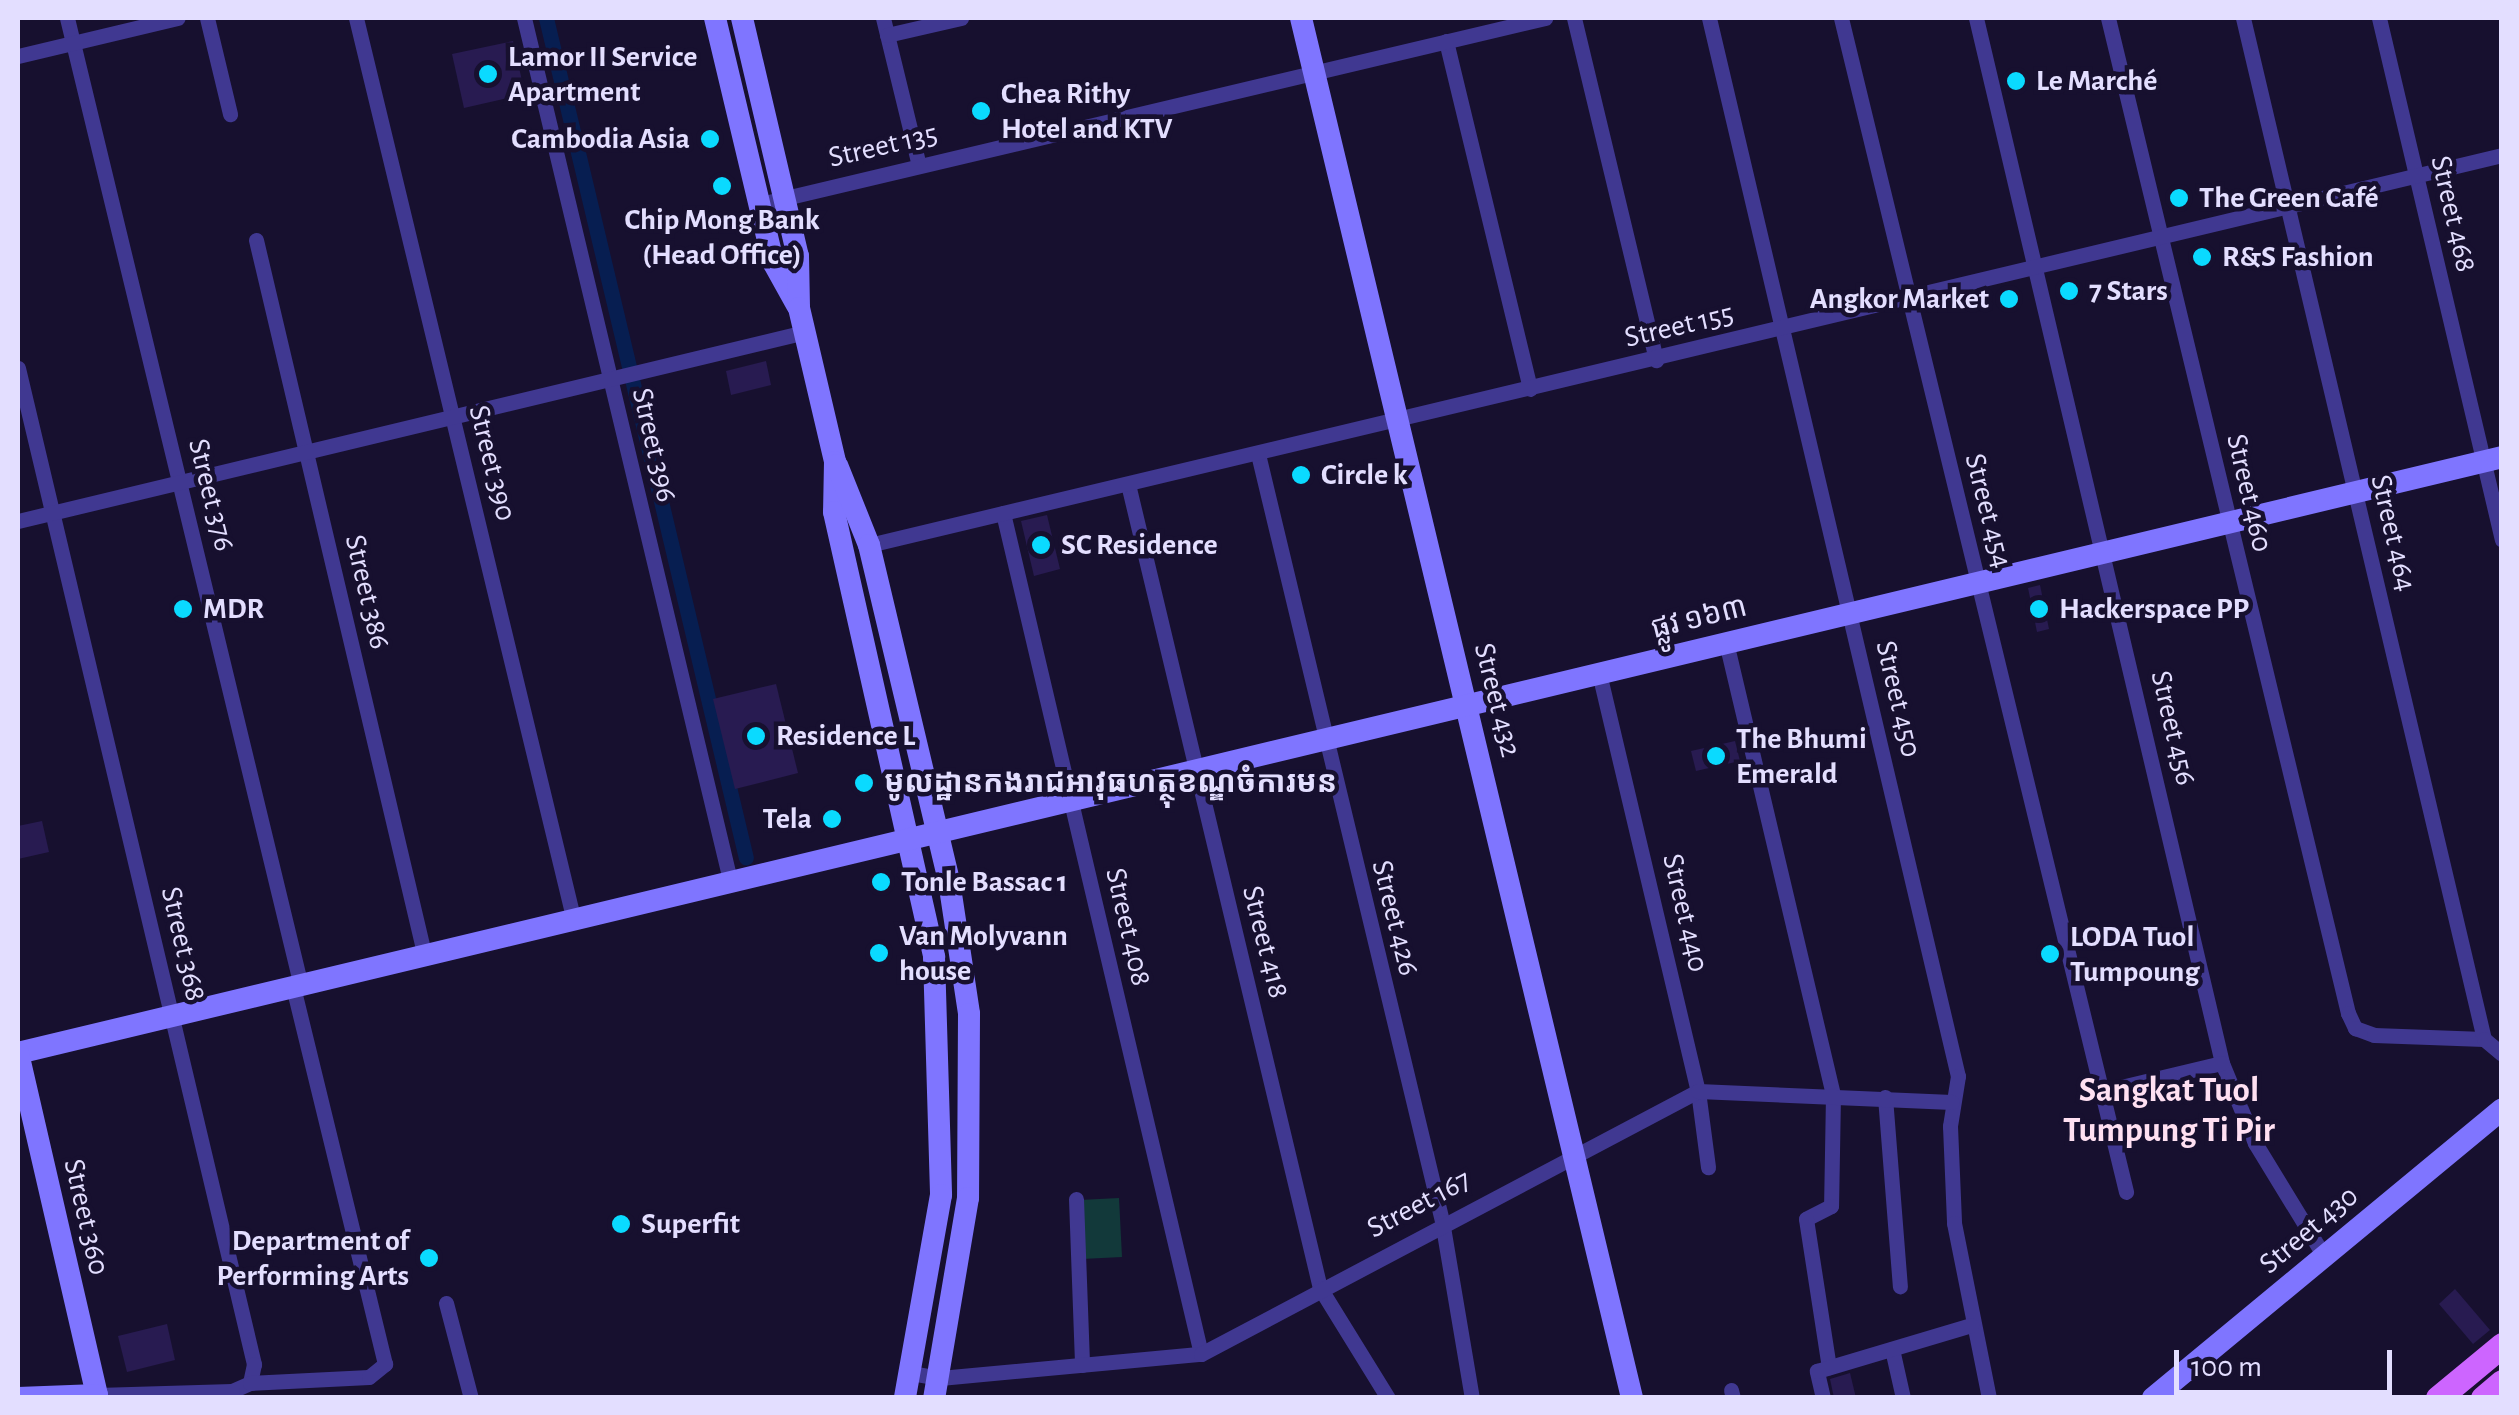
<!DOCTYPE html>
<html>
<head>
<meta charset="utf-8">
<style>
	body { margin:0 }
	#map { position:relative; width:2519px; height:1415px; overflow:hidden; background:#17102f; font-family:"Alegreya Sans","Noto Sans Khmer",sans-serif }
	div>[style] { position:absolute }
	.green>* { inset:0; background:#12393a }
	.canal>* { height:15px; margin:-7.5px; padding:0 7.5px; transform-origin:7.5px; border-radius:7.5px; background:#071e51 }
	.building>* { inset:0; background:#281b51 }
	.street>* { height:15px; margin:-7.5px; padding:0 7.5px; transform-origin:7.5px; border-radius:7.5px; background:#403891 }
	.secondary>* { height:22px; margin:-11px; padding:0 11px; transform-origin:11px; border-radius:11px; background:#7f75ff }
	.primary>* { height:25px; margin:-12.5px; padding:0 12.5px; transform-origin:12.5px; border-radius:12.5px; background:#cd65ff }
	.dots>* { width:28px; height:28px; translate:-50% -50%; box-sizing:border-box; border:5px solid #17102f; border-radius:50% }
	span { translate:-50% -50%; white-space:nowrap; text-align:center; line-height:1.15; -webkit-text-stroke:9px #17102f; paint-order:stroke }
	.poi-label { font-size:30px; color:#e3deff; font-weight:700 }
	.left { translate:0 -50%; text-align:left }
	.right { translate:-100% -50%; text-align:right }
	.street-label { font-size:30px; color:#e3deff }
	.quarter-label { font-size:35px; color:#ffe0f2; font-weight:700 }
	.frame { position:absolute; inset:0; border:20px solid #e3deff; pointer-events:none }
	.scale { position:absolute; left:2174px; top:1350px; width:218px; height:45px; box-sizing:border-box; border:5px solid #e3deff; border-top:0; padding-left:12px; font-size:30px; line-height:35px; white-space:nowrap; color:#e3deff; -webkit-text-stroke:8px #17102f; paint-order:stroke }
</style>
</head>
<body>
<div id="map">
	<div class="green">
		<div style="clip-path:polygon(1119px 1198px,1122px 1257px,1082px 1259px,1080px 1200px)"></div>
	</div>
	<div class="canal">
		<div style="left:546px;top:18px;width:863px;rotate:76.61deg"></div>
	</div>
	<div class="building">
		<div style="clip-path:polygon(513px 41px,525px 94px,464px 108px,452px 54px)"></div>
		<div style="clip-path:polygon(766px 361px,771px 385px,731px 395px,726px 371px)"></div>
		<div style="clip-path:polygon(1047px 515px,1060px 569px,1034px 576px,1021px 521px)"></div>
		<div style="clip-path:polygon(2040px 585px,2049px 629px,2037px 632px,2028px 588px)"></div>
		<div style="clip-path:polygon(776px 684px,798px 773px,735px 789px,713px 699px)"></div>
		<div style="clip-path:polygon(1735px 741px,1740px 761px,1696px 771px,1691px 751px)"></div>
		<div style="clip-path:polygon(42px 821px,49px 852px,18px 859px,18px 826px)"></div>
		<div style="clip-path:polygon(2455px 1289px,2490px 1330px,2473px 1344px,2439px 1304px)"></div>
		<div style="clip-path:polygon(167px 1324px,175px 1360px,127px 1372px,118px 1336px)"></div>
		<div style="clip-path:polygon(1850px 1373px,1856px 1398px,1834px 1398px,1830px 1379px)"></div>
	</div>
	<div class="street">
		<div style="left:67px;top:18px;width:996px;rotate:76.41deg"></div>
		<div style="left:207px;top:18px;width:99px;rotate:76.5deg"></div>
		<div style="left:356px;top:18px;width:929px;rotate:76.43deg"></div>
		<div style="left:524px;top:18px;width:890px;rotate:76.56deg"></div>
		<div style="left:883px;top:18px;width:152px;rotate:76.3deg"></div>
		<div style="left:1574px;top:18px;width:352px;rotate:76.5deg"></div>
		<div style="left:1709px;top:18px;width:1087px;rotate:76.76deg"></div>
		<div style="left:1958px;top:1076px;width:51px;rotate:99.1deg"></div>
		<div style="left:1950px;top:1126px;width:97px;rotate:87.6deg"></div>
		<div style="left:1954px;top:1223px;width:178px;rotate:78.7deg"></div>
		<div style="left:1841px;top:18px;width:1208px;rotate:76.35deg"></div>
		<div style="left:1976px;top:18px;width:1074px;rotate:76.75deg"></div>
		<div style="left:2222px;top:1063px;width:87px;rotate:67.6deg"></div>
		<div style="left:2255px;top:1143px;width:132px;rotate:58.6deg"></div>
		<div style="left:2108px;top:18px;width:1024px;rotate:76.44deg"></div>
		<div style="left:2348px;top:1013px;width:17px;rotate:65deg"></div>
		<div style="left:2355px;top:1028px;width:20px;rotate:20deg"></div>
		<div style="left:2374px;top:1035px;width:110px;rotate:2.1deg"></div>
		<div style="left:2243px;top:18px;width:1049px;rotate:76.72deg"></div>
		<div style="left:2484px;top:1039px;width:23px;rotate:40deg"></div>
		<div style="left:2379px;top:18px;width:536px;rotate:76.74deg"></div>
		<div style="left:887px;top:35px;width:76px;rotate:-12.9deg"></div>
		<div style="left:1446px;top:41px;width:358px;rotate:76.4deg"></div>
		<div style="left:18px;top:56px;width:164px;rotate:-13.4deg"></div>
		<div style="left:760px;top:204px;width:807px;rotate:-13.33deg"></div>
		<div style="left:256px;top:240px;width:737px;rotate:76.74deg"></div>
		<div style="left:18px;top:368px;width:1024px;rotate:76.67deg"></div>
		<div style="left:254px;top:1364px;width:19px;rotate:102deg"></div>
		<div style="left:250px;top:1383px;width:20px;rotate:156deg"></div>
		<div style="left:232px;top:1391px;width:135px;rotate:178.3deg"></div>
		<div style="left:1258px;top:454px;width:789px;rotate:76.51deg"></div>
		<div style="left:1442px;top:1221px;width:180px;rotate:80.4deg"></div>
		<div style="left:1128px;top:484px;width:827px;rotate:76.57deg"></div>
		<div style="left:1320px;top:1288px;width:129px;rotate:58.3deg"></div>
		<div style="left:1003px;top:513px;width:864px;rotate:76.75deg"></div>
		<div style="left:18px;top:521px;width:809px;rotate:-13.5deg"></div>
		<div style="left:869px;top:545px;width:1679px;rotate:-13.43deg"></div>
		<div style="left:1726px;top:642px;width:465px;rotate:76.7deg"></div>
		<div style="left:1833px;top:1095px;width:111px;rotate:91deg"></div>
		<div style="left:1831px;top:1206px;width:28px;rotate:153deg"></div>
		<div style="left:1806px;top:1219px;width:150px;rotate:81.2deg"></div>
		<div style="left:1599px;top:673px;width:430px;rotate:76.7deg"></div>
		<div style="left:1698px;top:1091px;width:77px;rotate:82.5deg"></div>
		<div style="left:2100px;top:1092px;width:125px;rotate:-13.4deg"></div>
		<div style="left:1885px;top:1097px;width:190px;rotate:85.5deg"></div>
		<div style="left:1076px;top:1199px;width:166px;rotate:87.9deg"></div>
		<div style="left:446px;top:1303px;width:98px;rotate:75.3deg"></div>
		<div style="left:1892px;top:1349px;width:50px;rotate:77.3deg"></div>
		<div style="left:911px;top:1373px;width:29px;rotate:10deg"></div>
		<div style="left:940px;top:1378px;width:262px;rotate:-5.3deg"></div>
		<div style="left:1201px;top:1354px;width:562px;rotate:-27.89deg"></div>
		<div style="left:1698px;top:1091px;width:254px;rotate:2.5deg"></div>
		<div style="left:250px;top:1383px;width:119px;rotate:-2.9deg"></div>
		<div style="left:369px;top:1377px;width:21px;rotate:-39deg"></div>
		<div style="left:385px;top:1364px;width:387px;rotate:-103.7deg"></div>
		<div style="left:1731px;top:1390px;width:8px;rotate:76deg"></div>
		<div style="left:1823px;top:1398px;width:28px;rotate:-103deg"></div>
		<div style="left:1817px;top:1371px;width:161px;rotate:-16.6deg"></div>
	</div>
	<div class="secondary">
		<div style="left:715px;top:18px;width:251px;rotate:76.6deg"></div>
		<div style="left:773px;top:262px;width:49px;rotate:60.8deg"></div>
		<div style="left:742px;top:18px;width:244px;rotate:76.8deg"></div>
		<div style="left:798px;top:256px;width:52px;rotate:88.9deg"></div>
		<div style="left:799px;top:308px;width:158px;rotate:76.8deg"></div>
		<div style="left:835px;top:462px;width:50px;rotate:91.1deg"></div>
		<div style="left:834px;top:512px;width:456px;rotate:77.3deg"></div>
		<div style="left:934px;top:957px;width:238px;rotate:88.3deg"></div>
		<div style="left:941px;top:1195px;width:206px;rotate:100.1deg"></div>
		<div style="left:1301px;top:18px;width:1419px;rotate:76.51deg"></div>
		<div style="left:837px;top:465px;width:86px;rotate:68.2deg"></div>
		<div style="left:869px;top:545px;width:345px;rotate:76.6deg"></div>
		<div style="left:949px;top:881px;width:134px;rotate:81.4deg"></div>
		<div style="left:969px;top:1014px;width:184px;rotate:90.3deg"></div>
		<div style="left:968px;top:1198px;width:203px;rotate:99.6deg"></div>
		<div style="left:18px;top:1053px;width:2555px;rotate:-13.49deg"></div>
		<div style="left:18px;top:1053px;width:351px;rotate:77deg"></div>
		<div style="left:97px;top:1395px;width:79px;rotate:177.8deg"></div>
		<div style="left:2153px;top:1398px;width:453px;rotate:-39.6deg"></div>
	</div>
	<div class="primary">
		<div style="left:2438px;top:1398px;width:83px;rotate:-39.6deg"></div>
		<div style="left:2483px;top:1398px;width:25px;rotate:-40deg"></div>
	</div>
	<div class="dots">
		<div style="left:488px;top:74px;background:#0adaff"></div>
		<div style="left:2016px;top:81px;background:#0adaff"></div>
		<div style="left:981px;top:111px;background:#0adaff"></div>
		<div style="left:710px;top:139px;background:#0adaff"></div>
		<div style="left:722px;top:186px;background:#0adaff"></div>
		<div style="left:2179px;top:198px;background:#0adaff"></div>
		<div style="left:2202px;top:257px;background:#0adaff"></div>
		<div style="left:2069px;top:291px;background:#0adaff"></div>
		<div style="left:2009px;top:299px;background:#0adaff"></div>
		<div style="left:1301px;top:475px;background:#0adaff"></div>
		<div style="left:1041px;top:545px;background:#0adaff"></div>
		<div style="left:183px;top:609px;background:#0adaff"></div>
		<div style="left:2039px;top:609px;background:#0adaff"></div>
		<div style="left:756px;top:736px;background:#0adaff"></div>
		<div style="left:1716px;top:756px;background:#0adaff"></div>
		<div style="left:864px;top:783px;background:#0adaff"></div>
		<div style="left:832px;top:819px;background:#0adaff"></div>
		<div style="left:881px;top:882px;background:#0adaff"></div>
		<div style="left:879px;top:953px;background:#0adaff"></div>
		<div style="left:2050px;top:954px;background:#0adaff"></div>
		<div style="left:621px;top:1224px;background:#0adaff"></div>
		<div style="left:429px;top:1258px;background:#0adaff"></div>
	</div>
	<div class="poi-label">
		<span class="left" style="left:508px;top:74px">Lamor II Service<br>Apartment</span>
		<span class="left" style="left:2036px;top:81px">Le Marché</span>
		<span class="left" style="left:1001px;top:111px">Chea Rithy<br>Hotel and KTV</span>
		<span class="right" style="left:690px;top:139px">Cambodia Asia</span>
		<span class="left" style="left:2199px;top:198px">The Green Café</span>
		<span style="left:722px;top:237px">Chip Mong Bank<br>(Head Office)</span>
		<span class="left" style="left:2222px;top:257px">R&amp;S Fashion</span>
		<span class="left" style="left:2089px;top:291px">7 Stars</span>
		<span class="right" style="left:1989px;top:299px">Angkor Market</span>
		<span class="left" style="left:1321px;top:475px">Circle k</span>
		<span class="left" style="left:1061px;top:545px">SC Residence</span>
		<span class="left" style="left:203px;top:609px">MDR</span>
		<span class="left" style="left:2059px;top:609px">Hackerspace PP</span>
		<span class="left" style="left:776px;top:736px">Residence L</span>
		<span class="left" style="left:1736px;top:756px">The Bhumi<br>Emerald</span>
		<span class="left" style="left:884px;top:783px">មូលដ្ឋានកងរាជអាវុធហត្ថុខណ្ឌចំការមន</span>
		<span class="right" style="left:812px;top:819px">Tela</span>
		<span class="left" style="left:901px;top:882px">Tonle Bassac 1</span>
		<span class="left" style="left:899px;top:953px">Van Molyvann<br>house</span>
		<span class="left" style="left:2070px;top:954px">LODA Tuol<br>Tumpoung</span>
		<span class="left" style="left:641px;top:1224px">Superfit</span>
		<span class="right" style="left:409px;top:1258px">Department of<br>Performing Arts</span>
	</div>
	<div class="street-label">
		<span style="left:883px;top:146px;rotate:-13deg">Street 135</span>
		<span style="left:2453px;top:214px;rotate:77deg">Street 468</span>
		<span style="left:1679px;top:326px;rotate:-13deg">Street 155</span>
		<span style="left:654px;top:445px;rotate:77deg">Street 396</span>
		<span style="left:492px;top:463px;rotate:76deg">Street 390</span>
		<span style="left:2249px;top:493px;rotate:77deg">Street 460</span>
		<span style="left:211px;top:495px;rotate:76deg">Street 376</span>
		<span style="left:1988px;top:511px;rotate:76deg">Street 454</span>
		<span style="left:2393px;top:533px;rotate:77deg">Street 464</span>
		<span style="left:367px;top:592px;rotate:77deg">Street 386</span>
		<span style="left:1699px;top:618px;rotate:-14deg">ផ្លូវ ១៦៣</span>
		<span style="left:1898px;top:699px;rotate:77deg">Street 450</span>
		<span style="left:1497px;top:700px;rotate:76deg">Street 432</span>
		<span style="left:2173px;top:728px;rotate:77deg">Street 456</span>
		<span style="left:1685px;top:913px;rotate:77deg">Street 440</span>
		<span style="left:1395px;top:918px;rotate:76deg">Street 426</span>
		<span style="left:1128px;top:927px;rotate:77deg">Street 408</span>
		<span style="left:1265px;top:942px;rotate:76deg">Street 418</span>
		<span style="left:183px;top:944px;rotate:77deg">Street 368</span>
		<span style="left:1419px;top:1204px;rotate:-28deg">Street 167</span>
		<span style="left:86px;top:1217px;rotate:77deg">Street 360</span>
		<span style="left:2309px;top:1230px;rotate:-40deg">Street 430</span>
	</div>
	<div class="quarter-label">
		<span style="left:2169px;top:1111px">Sangkat Tuol<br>Tumpung Ti Pir</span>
	</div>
	<div class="frame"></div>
	<div class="scale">100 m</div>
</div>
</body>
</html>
